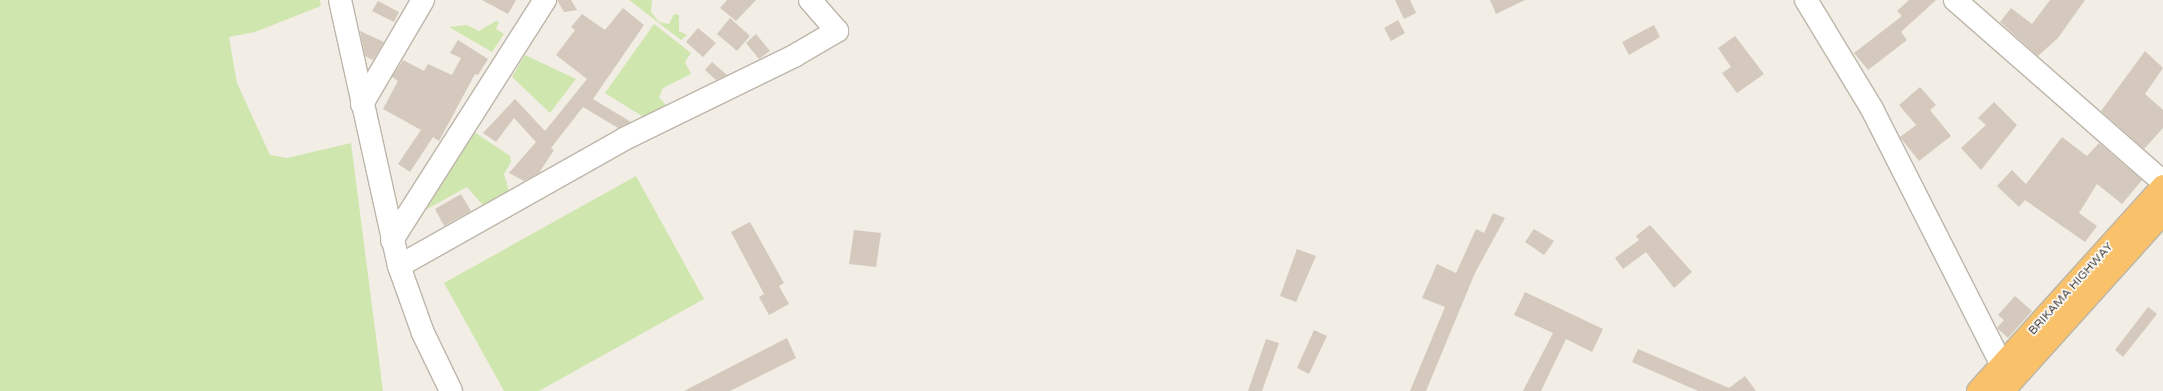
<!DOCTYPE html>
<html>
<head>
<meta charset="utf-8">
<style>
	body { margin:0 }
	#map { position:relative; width:2163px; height:391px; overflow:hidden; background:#f2eee6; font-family:"Varela Round",sans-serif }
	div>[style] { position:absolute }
	.green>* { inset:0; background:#d0e6af }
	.building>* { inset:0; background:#d4c9bc }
	.roads { filter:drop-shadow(1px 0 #bdb5a9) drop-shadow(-1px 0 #bdb5a9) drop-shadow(0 1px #bdb5a9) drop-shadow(0 -1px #bdb5a9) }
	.minor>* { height:22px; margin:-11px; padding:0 11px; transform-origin:11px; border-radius:11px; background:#fff }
	.highway>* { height:22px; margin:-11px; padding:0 11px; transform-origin:11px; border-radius:11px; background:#f9c26a }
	span { translate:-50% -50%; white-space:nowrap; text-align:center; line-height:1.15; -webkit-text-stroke:3.5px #fff; paint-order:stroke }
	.street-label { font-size:12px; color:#453e35 }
</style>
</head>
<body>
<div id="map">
	<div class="green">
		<div style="clip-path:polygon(0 0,320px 0,321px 6px,255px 32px,229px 37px,237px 83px,270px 155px,287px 158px,351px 143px,383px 391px,0 391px)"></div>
		<div style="clip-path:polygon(629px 0,652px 0,651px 12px,659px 22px,669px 24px,674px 14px,679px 15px,679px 31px,687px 35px,681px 40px)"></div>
		<div style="clip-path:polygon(496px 21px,499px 22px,496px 29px,504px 34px,492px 52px,449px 27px,467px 25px,479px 31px)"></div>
		<div style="clip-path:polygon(654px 24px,691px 53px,685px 62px,691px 74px,663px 88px,659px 97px,668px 108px,645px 118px,605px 93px)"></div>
		<div style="clip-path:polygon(525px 55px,576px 79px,550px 113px,512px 77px)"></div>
		<div style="clip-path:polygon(470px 129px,510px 156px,511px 162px,504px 174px,510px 195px,486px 209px,467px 187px,411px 218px)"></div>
		<div style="clip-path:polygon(636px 176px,704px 299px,539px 391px,504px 391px,444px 283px)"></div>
	</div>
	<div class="building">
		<div style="clip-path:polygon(482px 0,516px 0,508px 14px)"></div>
		<div style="clip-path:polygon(557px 0,571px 0,577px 10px,564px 12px)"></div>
		<div style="clip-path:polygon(727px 0,756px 0,736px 21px,720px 8px)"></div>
		<div style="clip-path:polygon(1395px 0,1410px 0,1416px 13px,1404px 19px)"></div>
		<div style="clip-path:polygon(1490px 0,1525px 0,1496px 14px)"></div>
		<div style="clip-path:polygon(1909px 0,1936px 0,1901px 32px,1907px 40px,1868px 70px,1854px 53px,1902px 16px,1897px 11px)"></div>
		<div style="clip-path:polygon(2050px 0,2085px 0,2058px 38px,2038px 56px,2000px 22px,2011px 8px,2032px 24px)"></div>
		<div style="clip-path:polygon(378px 1px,399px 12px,394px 22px,372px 11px)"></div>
		<div style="clip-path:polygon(623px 8px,644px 25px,593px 99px,631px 122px,618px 128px,583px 107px,551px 148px,554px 150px,539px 173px,524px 181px,509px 173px,536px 142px,514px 118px,496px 142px,483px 133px,515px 99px,545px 131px,587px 79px,556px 55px,575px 30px,571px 27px,582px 14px,605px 30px)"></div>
		<div style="clip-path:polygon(730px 18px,750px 36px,737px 51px,717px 34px)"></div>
		<div style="clip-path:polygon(1398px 20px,1405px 33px,1391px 41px,1384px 28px)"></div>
		<div style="clip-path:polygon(1654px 25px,1660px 37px,1629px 55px,1622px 42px)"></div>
		<div style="clip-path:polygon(698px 28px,716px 43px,703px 57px,686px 42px)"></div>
		<div style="clip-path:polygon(360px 31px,384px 42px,373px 60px,365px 56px)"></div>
		<div style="clip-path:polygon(756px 34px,770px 51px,759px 59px,746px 43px)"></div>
		<div style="clip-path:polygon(1735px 36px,1764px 74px,1737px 93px,1722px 73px,1731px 67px,1718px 48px)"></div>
		<div style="clip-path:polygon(458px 40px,488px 59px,478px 75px,475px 74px,439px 141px,433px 137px,410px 172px,398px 164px,421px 130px,383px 109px,398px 81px,392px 77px,403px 60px,424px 71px,428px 64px,452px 75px,461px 58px,450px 53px)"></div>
		<div style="clip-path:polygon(2145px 51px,2163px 68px,2145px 94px,2163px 110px,2163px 128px,2144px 149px,2101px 111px)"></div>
		<div style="clip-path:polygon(712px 62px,727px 75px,716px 80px,705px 70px)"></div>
		<div style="clip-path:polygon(1920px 87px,1936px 105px,1930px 110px,1951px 136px,1919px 161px,1900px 137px,1916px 125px,1899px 105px)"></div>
		<div style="clip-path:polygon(1994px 102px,2017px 125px,1981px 170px,1961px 148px,1986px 125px,1978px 118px)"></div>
		<div style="clip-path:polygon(2062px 137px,2087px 156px,2099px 143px,2142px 180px,2122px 204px,2097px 184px,2079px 213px,2097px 226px,2085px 242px,2025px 200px,2019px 207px,1997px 186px,2012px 170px,2026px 184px)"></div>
		<div style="clip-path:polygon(461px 194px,471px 211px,444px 226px,435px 209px)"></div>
		<div style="clip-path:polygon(1493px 213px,1505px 218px,1475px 273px,1426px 391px,1410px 391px,1445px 307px,1422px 298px,1437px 264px,1456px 273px,1476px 229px,1484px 233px)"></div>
		<div style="clip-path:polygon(750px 222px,784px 283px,779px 286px,789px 304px,769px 315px,759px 297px,764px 294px,731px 232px)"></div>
		<div style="clip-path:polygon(1650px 225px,1692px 272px,1674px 288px,1646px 252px,1623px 269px,1615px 258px,1639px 240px,1636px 236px)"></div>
		<div style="clip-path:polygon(1534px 229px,1554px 241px,1544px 255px,1525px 242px)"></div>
		<div style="clip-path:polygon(854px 230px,881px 233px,876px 267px,849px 264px)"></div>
		<div style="clip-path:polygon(1297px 249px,1316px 256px,1296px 302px,1280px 296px)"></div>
		<div style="clip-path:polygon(1525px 292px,1603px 329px,1592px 352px,1566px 339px,1541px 391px,1523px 391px,1553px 333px,1514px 315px)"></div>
		<div style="clip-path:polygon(2015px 296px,2032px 311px,2008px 338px,1997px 328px,2004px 320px,1998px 315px)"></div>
		<div style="clip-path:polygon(2148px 307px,2157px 314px,2123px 357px,2115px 350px)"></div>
		<div style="clip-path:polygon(1314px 330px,1327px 336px,1309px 374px,1297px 368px)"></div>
		<div style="clip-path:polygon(787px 338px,796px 358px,730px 391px,684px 391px)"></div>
		<div style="clip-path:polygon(1266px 339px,1279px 343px,1262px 391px,1248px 391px)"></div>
		<div style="clip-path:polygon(1638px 349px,1729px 388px,1745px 376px,1756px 391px,1698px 391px,1632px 362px)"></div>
	</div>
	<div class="roads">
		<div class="minor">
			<div style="left:340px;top:0;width:272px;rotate:77.5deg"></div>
			<div style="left:399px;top:266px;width:71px;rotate:70.3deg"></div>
			<div style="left:423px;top:333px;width:64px;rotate:64.2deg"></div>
			<div style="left:1806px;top:0;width:127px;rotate:58.8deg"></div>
			<div style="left:1872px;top:109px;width:287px;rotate:63.1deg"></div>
			<div style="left:1955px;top:0;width:276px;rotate:41.2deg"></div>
			<div style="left:362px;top:104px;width:121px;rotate:-59.6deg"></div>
			<div style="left:392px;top:240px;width:285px;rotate:-57.5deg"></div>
			<div style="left:399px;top:266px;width:258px;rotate:-29.4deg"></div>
			<div style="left:624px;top:139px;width:189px;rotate:-26deg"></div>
			<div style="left:794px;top:56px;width:50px;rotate:-30.2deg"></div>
			<div style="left:837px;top:31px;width:41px;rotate:-131.1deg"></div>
		</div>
		<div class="highway">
			<div style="left:1978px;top:391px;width:276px;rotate:-47.9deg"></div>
			<div style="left:2003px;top:391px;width:239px;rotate:-48deg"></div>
		</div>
	</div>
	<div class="street-label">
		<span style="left:2071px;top:289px;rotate:-48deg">BRIKAMA HIGHWAY</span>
	</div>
</div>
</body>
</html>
